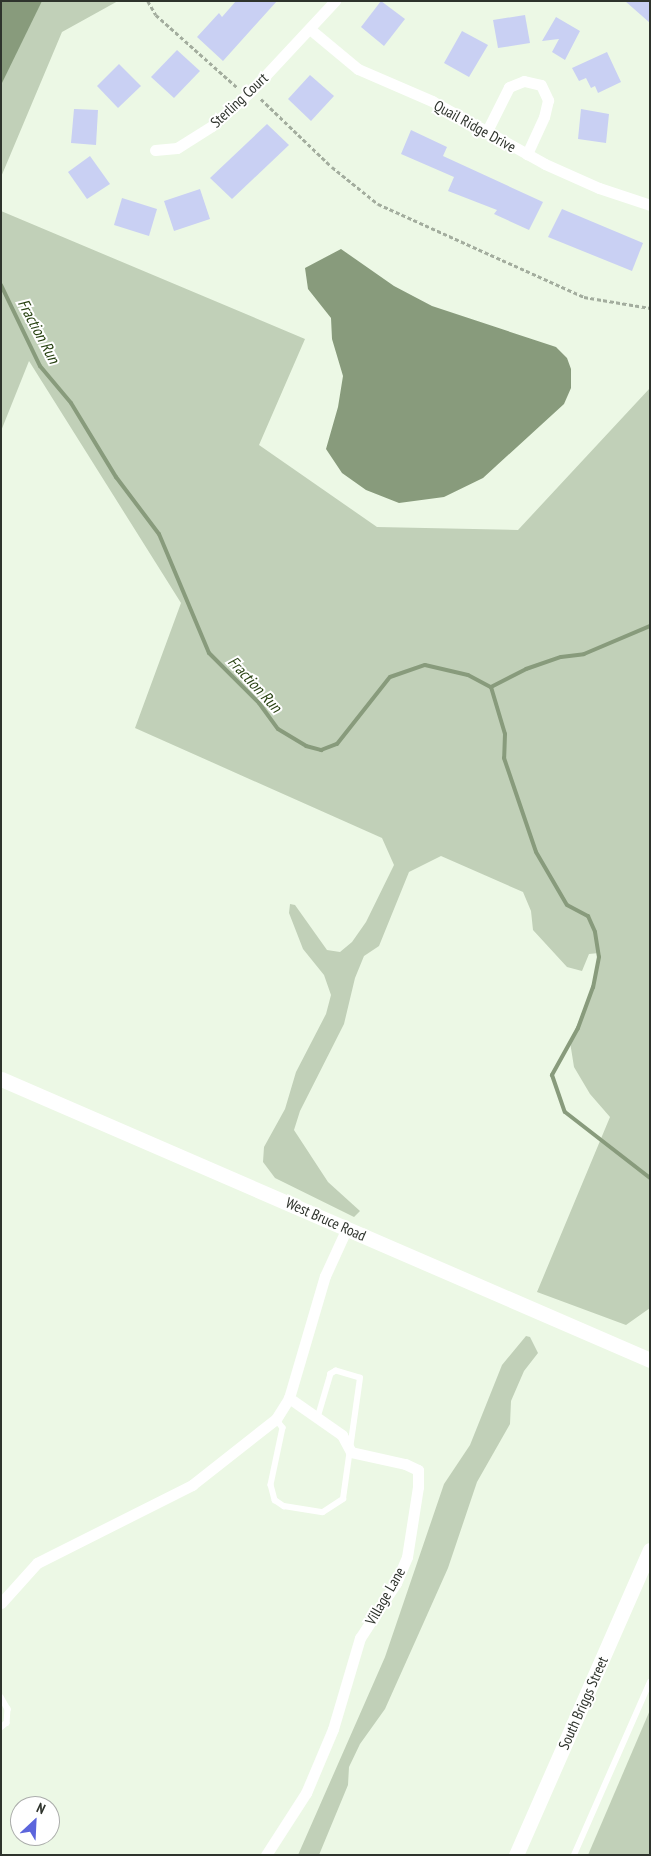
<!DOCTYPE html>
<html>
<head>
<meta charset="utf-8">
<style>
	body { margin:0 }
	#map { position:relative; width:651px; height:1856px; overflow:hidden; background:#ecf8e5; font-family:"PT Sans Narrow",sans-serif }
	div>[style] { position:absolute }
	.green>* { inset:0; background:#c1d0b8 }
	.water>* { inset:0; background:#889b7c }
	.stream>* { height:4px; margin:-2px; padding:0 2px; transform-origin:2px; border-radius:2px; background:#889b7c }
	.building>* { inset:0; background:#c9d0f3 }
	.path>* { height:2.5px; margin-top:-1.25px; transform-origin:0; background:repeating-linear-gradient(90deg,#a3ad9e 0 4px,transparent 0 6.5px) }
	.service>* { height:5.5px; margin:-2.75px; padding:0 2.75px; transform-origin:2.75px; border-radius:2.75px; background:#fff }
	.minor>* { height:11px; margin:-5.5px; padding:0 5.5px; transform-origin:5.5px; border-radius:5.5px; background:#fff }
	.tertiary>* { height:15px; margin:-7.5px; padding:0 7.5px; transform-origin:7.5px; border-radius:7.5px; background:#fff }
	span { translate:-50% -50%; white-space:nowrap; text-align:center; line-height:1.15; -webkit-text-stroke:4px #fff; paint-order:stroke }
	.street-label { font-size:15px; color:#2e332c }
	.water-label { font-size:16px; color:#284212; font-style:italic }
	.frame { position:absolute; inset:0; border:2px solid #2e332c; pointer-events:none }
	.north { position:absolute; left:10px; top:1796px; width:50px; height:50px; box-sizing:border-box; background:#fff; border:1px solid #abadab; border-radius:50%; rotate:25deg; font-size:14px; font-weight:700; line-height:20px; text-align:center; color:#2e332c }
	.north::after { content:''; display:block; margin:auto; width:18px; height:22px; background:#5c65dc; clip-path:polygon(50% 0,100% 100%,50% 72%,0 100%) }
</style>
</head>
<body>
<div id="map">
	<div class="green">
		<div style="clip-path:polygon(1px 1px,118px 1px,62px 32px,1px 177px)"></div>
		<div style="clip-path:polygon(1px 211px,305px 339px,259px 445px,377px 527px,518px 530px,650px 388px,650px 1308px,626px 1325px,537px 1292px,610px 1117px,590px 1094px,574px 1067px,570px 1042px,593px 987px,599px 953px,589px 954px,582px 971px,567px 967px,533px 930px,531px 911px,523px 892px,441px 856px,409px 872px,379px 946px,364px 956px,355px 978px,344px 1024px,300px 1111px,294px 1130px,328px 1182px,360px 1211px,354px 1217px,275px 1178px,263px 1162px,264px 1147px,285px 1109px,296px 1072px,326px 1014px,331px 995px,324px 975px,303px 949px,289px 913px,290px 904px,295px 905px,327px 950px,340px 952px,352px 942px,366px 922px,394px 865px,382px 838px,135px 728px,181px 603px,29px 361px,1px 431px)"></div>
		<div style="clip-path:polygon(526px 1336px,530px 1337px,538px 1353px,524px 1371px,511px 1401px,510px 1424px,477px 1482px,448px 1568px,415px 1642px,385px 1709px,360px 1744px,349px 1767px,348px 1785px,319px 1855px,298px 1855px,385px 1657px,444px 1484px,470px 1445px,502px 1365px)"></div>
		<div style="clip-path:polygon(650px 1710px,650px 1855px,588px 1855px)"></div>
	</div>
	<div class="water">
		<div style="clip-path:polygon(1px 1px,42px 1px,1px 85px)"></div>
		<div style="clip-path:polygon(341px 249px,394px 286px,432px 306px,556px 347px,567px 358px,571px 369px,571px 388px,564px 404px,483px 478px,444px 497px,399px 503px,366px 490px,342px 473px,326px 449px,338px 407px,343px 376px,332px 339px,331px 318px,308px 289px,305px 268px)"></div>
	</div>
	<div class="stream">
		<div style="left:1px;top:285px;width:90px;rotate:64.3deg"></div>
		<div style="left:40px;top:366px;width:48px;rotate:50deg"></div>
		<div style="left:71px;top:403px;width:87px;rotate:58.7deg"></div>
		<div style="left:116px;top:477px;width:71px;rotate:53deg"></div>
		<div style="left:159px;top:534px;width:129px;rotate:67.2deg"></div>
		<div style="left:209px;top:653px;width:71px;rotate:45deg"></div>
		<div style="left:259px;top:703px;width:32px;rotate:54deg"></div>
		<div style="left:278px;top:729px;width:33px;rotate:31deg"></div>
		<div style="left:306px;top:746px;width:16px;rotate:15deg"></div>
		<div style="left:321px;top:750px;width:17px;rotate:-21deg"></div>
		<div style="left:337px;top:744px;width:85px;rotate:-51.7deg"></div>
		<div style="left:390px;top:677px;width:37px;rotate:-19deg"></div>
		<div style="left:425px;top:665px;width:44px;rotate:13.1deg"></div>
		<div style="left:468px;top:675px;width:26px;rotate:28deg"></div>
		<div style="left:491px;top:687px;width:49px;rotate:73.4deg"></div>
		<div style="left:505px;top:734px;width:24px;rotate:92deg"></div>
		<div style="left:504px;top:758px;width:99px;rotate:71.2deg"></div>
		<div style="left:536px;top:852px;width:61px;rotate:59.7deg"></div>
		<div style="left:567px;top:905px;width:24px;rotate:28deg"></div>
		<div style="left:588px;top:916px;width:17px;rotate:66deg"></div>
		<div style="left:595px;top:932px;width:25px;rotate:81deg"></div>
		<div style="left:599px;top:957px;width:31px;rotate:101deg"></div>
		<div style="left:593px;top:987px;width:44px;rotate:110.1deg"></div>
		<div style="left:578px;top:1028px;width:54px;rotate:119deg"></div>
		<div style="left:552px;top:1075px;width:39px;rotate:71deg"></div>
		<div style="left:565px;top:1112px;width:108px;rotate:37.8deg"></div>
		<div style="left:491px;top:687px;width:39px;rotate:-27deg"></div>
		<div style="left:526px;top:669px;width:37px;rotate:-19deg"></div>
		<div style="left:561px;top:657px;width:23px;rotate:-7deg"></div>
		<div style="left:584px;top:654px;width:72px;rotate:-23deg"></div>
	</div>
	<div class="building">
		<div style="clip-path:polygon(236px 1px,277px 1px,223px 61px,197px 37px,219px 13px,222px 17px)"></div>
		<div style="clip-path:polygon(381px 1px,405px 19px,384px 46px,361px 27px)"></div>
		<div style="clip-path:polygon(625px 1px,650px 1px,650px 23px)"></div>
		<div style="clip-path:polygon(525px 15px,530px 43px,498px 48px,493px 20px)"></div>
		<div style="clip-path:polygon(556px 17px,580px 31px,565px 60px,552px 52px,559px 39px,542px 41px)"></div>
		<div style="clip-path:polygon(462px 31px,488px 45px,469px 77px,444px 63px)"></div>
		<div style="clip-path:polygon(177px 50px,200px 71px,174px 98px,151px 77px)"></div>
		<div style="clip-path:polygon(607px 52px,621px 82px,598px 93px,595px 86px,591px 88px,586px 78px,579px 81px,572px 68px)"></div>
		<div style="clip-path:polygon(119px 64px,141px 86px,118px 108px,97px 86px)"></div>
		<div style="clip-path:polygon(310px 75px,334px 96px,311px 121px,288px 99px)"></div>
		<div style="clip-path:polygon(74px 109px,98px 110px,96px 145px,71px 143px)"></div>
		<div style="clip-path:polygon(581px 109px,609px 114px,606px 143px,578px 139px)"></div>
		<div style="clip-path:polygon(267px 124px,289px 145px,232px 199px,210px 178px)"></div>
		<div style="clip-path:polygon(411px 130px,447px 147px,443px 156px,543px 202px,529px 230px,494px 214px,497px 210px,448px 191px,454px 177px,401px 154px)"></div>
		<div style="clip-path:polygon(90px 156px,110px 184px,87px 199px,68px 172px)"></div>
		<div style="clip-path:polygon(200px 189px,210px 219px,174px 231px,164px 201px)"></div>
		<div style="clip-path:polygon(122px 198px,157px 209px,149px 236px,114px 225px)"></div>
		<div style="clip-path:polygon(562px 209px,643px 243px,632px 271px,548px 237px)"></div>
	</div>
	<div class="path">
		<div style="left:148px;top:1px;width:16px;rotate:60deg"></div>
		<div style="left:156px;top:15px;width:110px;rotate:41.7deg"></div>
		<div style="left:261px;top:99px;width:98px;rotate:43.8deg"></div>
		<div style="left:332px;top:167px;width:59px;rotate:38.8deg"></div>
		<div style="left:378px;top:204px;width:226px;rotate:24.3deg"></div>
		<div style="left:584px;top:297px;width:67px;rotate:9.5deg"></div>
	</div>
	<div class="service">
		<div style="left:276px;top:1419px;width:11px;rotate:52deg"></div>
		<div style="left:283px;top:1428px;width:58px;rotate:101.9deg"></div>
		<div style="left:271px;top:1485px;width:16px;rotate:75deg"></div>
		<div style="left:275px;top:1500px;width:11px;rotate:34deg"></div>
		<div style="left:284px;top:1506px;width:39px;rotate:9deg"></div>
		<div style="left:323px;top:1512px;width:24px;rotate:-33deg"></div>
		<div style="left:343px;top:1499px;width:122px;rotate:-82deg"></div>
		<div style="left:360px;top:1378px;width:25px;rotate:-164deg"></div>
		<div style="left:336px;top:1371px;width:6px;rotate:149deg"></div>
		<div style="left:331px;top:1374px;width:46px;rotate:106.5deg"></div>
		<div style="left:1px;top:1697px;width:14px;rotate:60deg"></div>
		<div style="left:8px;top:1709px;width:14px;rotate:94deg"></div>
		<div style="left:7px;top:1723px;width:8px;rotate:140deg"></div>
		<div style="left:574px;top:1855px;width:189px;rotate:-66.3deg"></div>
	</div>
	<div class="minor">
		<div style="left:311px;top:30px;width:61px;rotate:39.7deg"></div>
		<div style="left:358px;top:69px;width:81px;rotate:23.4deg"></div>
		<div style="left:432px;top:101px;width:129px;rotate:29.1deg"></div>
		<div style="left:545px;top:164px;width:59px;rotate:24deg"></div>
		<div style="left:599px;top:188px;width:54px;rotate:18.4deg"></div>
		<div style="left:487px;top:131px;width:49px;rotate:-63.4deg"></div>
		<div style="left:509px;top:87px;width:16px;rotate:-22deg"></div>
		<div style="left:524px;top:81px;width:17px;rotate:13deg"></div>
		<div style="left:541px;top:85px;width:17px;rotate:65deg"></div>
		<div style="left:548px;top:100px;width:17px;rotate:103deg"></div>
		<div style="left:544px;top:117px;width:41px;rotate:114.7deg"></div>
		<div style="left:155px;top:150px;width:22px;rotate:-5deg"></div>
		<div style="left:177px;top:148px;width:41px;rotate:-32.2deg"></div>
		<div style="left:212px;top:126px;width:51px;rotate:-41.8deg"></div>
		<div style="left:250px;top:92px;width:125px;rotate:-47deg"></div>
		<div style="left:1px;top:1603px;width:54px;rotate:-48deg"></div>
		<div style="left:37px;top:1563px;width:174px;rotate:-26.7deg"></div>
		<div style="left:192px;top:1485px;width:107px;rotate:-38.2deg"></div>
		<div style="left:276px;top:1419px;width:25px;rotate:-58deg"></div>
		<div style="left:289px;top:1398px;width:127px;rotate:-73.6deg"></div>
		<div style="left:325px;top:1276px;width:53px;rotate:-65.4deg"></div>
		<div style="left:266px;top:1855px;width:74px;rotate:-57.2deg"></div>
		<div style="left:306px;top:1793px;width:69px;rotate:-67.1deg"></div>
		<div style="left:333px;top:1729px;width:95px;rotate:-73.5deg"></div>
		<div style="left:360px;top:1638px;width:66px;rotate:-56.8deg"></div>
		<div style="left:396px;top:1583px;width:28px;rotate:-67deg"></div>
		<div style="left:407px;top:1557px;width:71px;rotate:-81.1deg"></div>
		<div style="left:418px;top:1487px;width:17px;rotate:-90deg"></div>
		<div style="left:418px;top:1470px;width:14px;rotate:-155deg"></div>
		<div style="left:405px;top:1464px;width:55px;rotate:-167.5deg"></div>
		<div style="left:351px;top:1452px;width:19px;rotate:-118deg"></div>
		<div style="left:342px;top:1435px;width:65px;rotate:-145.1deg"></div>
	</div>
	<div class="tertiary">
		<div style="left:1px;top:1079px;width:707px;rotate:23.41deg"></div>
		<div style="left:516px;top:1855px;width:333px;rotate:-66.3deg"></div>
	</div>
	<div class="street-label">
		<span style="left:239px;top:100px;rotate:-43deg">Sterling Court</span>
		<span style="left:475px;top:126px;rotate:29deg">Quail Ridge Drive</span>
		<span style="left:326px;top:1219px;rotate:24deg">West Bruce Road</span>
		<span style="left:385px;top:1596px;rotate:-60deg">Village Lane</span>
		<span style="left:583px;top:1703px;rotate:-66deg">South Briggs Street</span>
	</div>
	<div class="water-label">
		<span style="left:39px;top:331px;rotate:62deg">Fraction Run</span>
		<span style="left:255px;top:684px;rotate:47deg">Fraction Run</span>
	</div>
	<div class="frame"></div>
	<div class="north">N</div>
</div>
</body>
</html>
